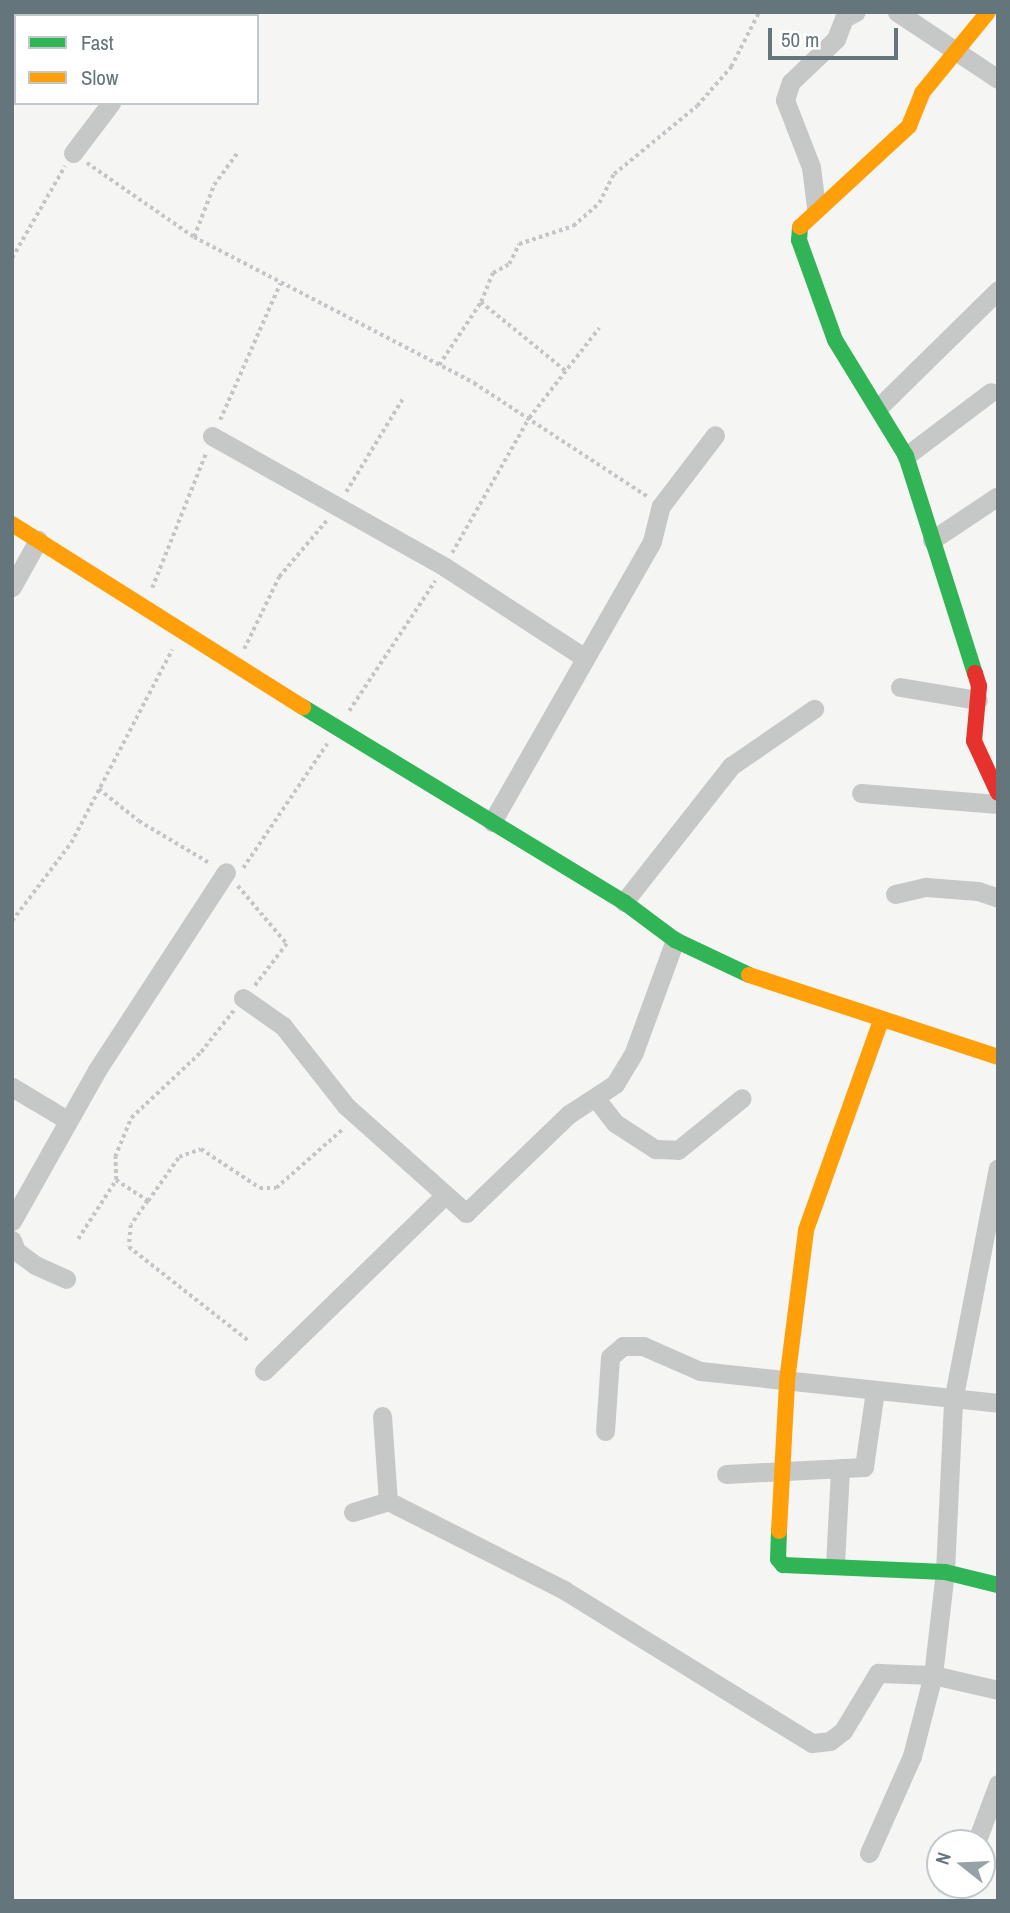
<!DOCTYPE html>
<html>
<head>
<meta charset="utf-8">
<style>
	body { margin:0 }
	#map { position:relative; width:1010px; height:1913px; overflow:hidden; background:#f5f5f4; font-family:"Archivo Narrow",sans-serif }
	div>[style] { position:absolute }
	.path>* { height:3.5px; margin-top:-1.75px; transform-origin:0; background:repeating-linear-gradient(90deg,#c4c5c6 0 3.5px,transparent 0 7px) }
	.street>* { height:19px; margin:-9.5px; padding:0 9.5px; transform-origin:9.5px; border-radius:9.5px; background:#c6c8c8 }
	.fast>* { height:16px; margin:-8px; padding:0 8px; transform-origin:8px; border-radius:8px; background:#30b455 }
	.slow>* { height:16px; margin:-8px; padding:0 8px; transform-origin:8px; border-radius:8px; background:#ff9f0a }
	.jam>* { height:16px; margin:-8px; padding:0 8px; transform-origin:8px; border-radius:8px; background:#e5322d }
	span { translate:-50% -50%; white-space:nowrap; text-align:center; line-height:1.15; -webkit-text-stroke:7px #fff; paint-order:stroke }
	.frame { position:absolute; inset:0; border:14px solid #64767c; pointer-events:none }
	.legend { position:absolute; left:14px; top:14px; width:245px; height:91px; box-sizing:border-box; background:#fff; border:2px solid #c1c8cb; margin:0; padding:9px 12px; list-style:none; font-size:21px; color:#64767c }
	.legend li { display:flex; align-items:center; gap:14px; height:35px }
	.legend b { width:35px; border:2px solid #c1c8cb }
	.north { position:absolute; left:926px; top:1829px; width:70px; height:70px; box-sizing:border-box; background:#fff; border:2px solid #c1c8cb; border-radius:50%; rotate:288deg; font-size:19px; font-weight:700; line-height:28px; text-align:center; color:#64767c }
	.north::after { content:''; display:block; margin:auto; width:24px; height:32px; background:#97a2a6; clip-path:polygon(50% 0,100% 100%,50% 72%,0 100%) }
	.scale { position:absolute; left:768px; top:28px; width:130px; height:32px; box-sizing:border-box; border:4px solid #64767c; border-top:0; padding-left:9px; font-size:21px; line-height:24px; white-space:nowrap; color:#64767c; -webkit-text-stroke:5px #fff; paint-order:stroke }
</style>
</head>
<body>
<div id="map">
	<div class="path">
		<div style="left:87px;top:163px;width:130px;rotate:34.7deg"></div>
		<div style="left:194px;top:237px;width:316px;rotate:27.5deg"></div>
		<div style="left:474px;top:383px;width:208px;rotate:33.2deg"></div>
		<div style="left:194px;top:237px;width:56px;rotate:-69deg"></div>
		<div style="left:214px;top:185px;width:41px;rotate:-54deg"></div>
		<div style="left:12px;top:258px;width:106px;rotate:-60.1deg"></div>
		<div style="left:481px;top:302px;width:31px;rotate:-68deg"></div>
		<div style="left:493px;top:273px;width:18px;rotate:-29deg"></div>
		<div style="left:509px;top:264px;width:22px;rotate:-63deg"></div>
		<div style="left:519px;top:244px;width:57px;rotate:-18.4deg"></div>
		<div style="left:573px;top:226px;width:35px;rotate:-41deg"></div>
		<div style="left:599px;top:203px;width:33px;rotate:-63deg"></div>
		<div style="left:614px;top:174px;width:107px;rotate:-39.3deg"></div>
		<div style="left:697px;top:106px;width:52px;rotate:-48.9deg"></div>
		<div style="left:731px;top:67px;width:62px;rotate:-63deg"></div>
		<div style="left:439px;top:365px;width:76px;rotate:-56.3deg"></div>
		<div style="left:481px;top:302px;width:109px;rotate:39.1deg"></div>
		<div style="left:220px;top:420px;width:149px;rotate:-66.2deg"></div>
		<div style="left:346px;top:492px;width:108px;rotate:-58.7deg"></div>
		<div style="left:452px;top:553px;width:155px;rotate:-60.3deg"></div>
		<div style="left:529px;top:418px;width:114px;rotate:-52.1deg"></div>
		<div style="left:152px;top:588px;width:145px;rotate:-68.2deg"></div>
		<div style="left:244px;top:649px;width:80px;rotate:-64.1deg"></div>
		<div style="left:279px;top:577px;width:76px;rotate:-49.8deg"></div>
		<div style="left:349px;top:711px;width:156px;rotate:-56.5deg"></div>
		<div style="left:99px;top:789px;width:51px;rotate:38.7deg"></div>
		<div style="left:139px;top:821px;width:84px;rotate:30.8deg"></div>
		<div style="left:243px;top:868px;width:150px;rotate:-55.9deg"></div>
		<div style="left:238px;top:886px;width:76px;rotate:49.8deg"></div>
		<div style="left:287px;top:944px;width:53px;rotate:127.3deg"></div>
		<div style="left:12px;top:921px;width:98px;rotate:-52.9deg"></div>
		<div style="left:71px;top:843px;width:218px;rotate:-62.4deg"></div>
		<div style="left:116px;top:1180px;width:38px;rotate:33deg"></div>
		<div style="left:148px;top:1201px;width:54px;rotate:-54.8deg"></div>
		<div style="left:179px;top:1157px;width:23px;rotate:-20deg"></div>
		<div style="left:201px;top:1149px;width:71px;rotate:33.5deg"></div>
		<div style="left:260px;top:1188px;width:16px"></div>
		<div style="left:276px;top:1188px;width:91px;rotate:-41.4deg"></div>
		<div style="left:148px;top:1201px;width:29px;rotate:125deg"></div>
		<div style="left:131px;top:1225px;width:22px;rotate:95deg"></div>
		<div style="left:129px;top:1247px;width:152px;rotate:38.1deg"></div>
		<div style="left:78px;top:1239px;width:70px;rotate:-57.2deg"></div>
		<div style="left:116px;top:1180px;width:23px;rotate:-92deg"></div>
		<div style="left:115px;top:1157px;width:42px;rotate:-67.7deg"></div>
		<div style="left:131px;top:1118px;width:96px;rotate:-43.3deg"></div>
		<div style="left:201px;top:1052px;width:53px;rotate:-51.8deg"></div>
	</div>
	<div class="street">
		<div style="left:897px;top:12px;width:121px;rotate:33.6deg"></div>
		<div style="left:172px;top:16px;width:4px;rotate:-63deg"></div>
		<div style="left:73px;top:153px;width:63px;rotate:-52.8deg"></div>
		<div style="left:816px;top:207px;width:40px;rotate:-97.1deg"></div>
		<div style="left:811px;top:167px;width:72px;rotate:-111.2deg"></div>
		<div style="left:785px;top:100px;width:19px;rotate:-72deg"></div>
		<div style="left:791px;top:82px;width:62px;rotate:-43.7deg"></div>
		<div style="left:836px;top:39px;width:22px;rotate:-69deg"></div>
		<div style="left:844px;top:18px;width:13px;rotate:-27deg"></div>
		<div style="left:879px;top:407px;width:167px;rotate:-44.5deg"></div>
		<div style="left:212px;top:436px;width:267px;rotate:29.3deg"></div>
		<div style="left:445px;top:567px;width:167px;rotate:33deg"></div>
		<div style="left:906px;top:456px;width:106px;rotate:-37deg"></div>
		<div style="left:932px;top:540px;width:79px;rotate:-33.7deg"></div>
		<div style="left:12px;top:587px;width:54px;rotate:-61deg"></div>
		<div style="left:900px;top:687px;width:79px;rotate:9.5deg"></div>
		<div style="left:861px;top:793px;width:137px;rotate:4.6deg"></div>
		<div style="left:492px;top:822px;width:323px;rotate:-60.3deg"></div>
		<div style="left:652px;top:541px;width:36px;rotate:-76deg"></div>
		<div style="left:661px;top:506px;width:89px;rotate:-52.7deg"></div>
		<div style="left:895px;top:894px;width:32px;rotate:-13deg"></div>
		<div style="left:926px;top:887px;width:52px;rotate:4.4deg"></div>
		<div style="left:978px;top:891px;width:21px;rotate:19deg"></div>
		<div style="left:624px;top:902px;width:173px;rotate:-51.8deg"></div>
		<div style="left:731px;top:766px;width:101px;rotate:-34.5deg"></div>
		<div style="left:243px;top:998px;width:49px;rotate:35deg"></div>
		<div style="left:283px;top:1026px;width:102px;rotate:51.8deg"></div>
		<div style="left:346px;top:1106px;width:161px;rotate:41.7deg"></div>
		<div style="left:466px;top:1213px;width:143px;rotate:-43.9deg"></div>
		<div style="left:569px;top:1114px;width:55px;rotate:-33.1deg"></div>
		<div style="left:615px;top:1084px;width:37px;rotate:-59deg"></div>
		<div style="left:634px;top:1052px;width:119px;rotate:-69.9deg"></div>
		<div style="left:12px;top:1087px;width:64px;rotate:31deg"></div>
		<div style="left:597px;top:1100px;width:29px;rotate:52deg"></div>
		<div style="left:615px;top:1123px;width:48px;rotate:33deg"></div>
		<div style="left:655px;top:1149px;width:23px;rotate:2deg"></div>
		<div style="left:678px;top:1150px;width:82px;rotate:-39.1deg"></div>
		<div style="left:12px;top:1221px;width:173px;rotate:-60.6deg"></div>
		<div style="left:97px;top:1070px;width:236px;rotate:-56.9deg"></div>
		<div style="left:12px;top:1240px;width:12px;rotate:70deg"></div>
		<div style="left:16px;top:1251px;width:24px;rotate:36deg"></div>
		<div style="left:35px;top:1265px;width:34px;rotate:24deg"></div>
		<div style="left:264px;top:1371px;width:251px;rotate:-44.2deg"></div>
		<div style="left:382px;top:1416px;width:85px;rotate:86deg"></div>
		<div style="left:605px;top:1431px;width:74px;rotate:-86.1deg"></div>
		<div style="left:610px;top:1357px;width:17px;rotate:-40deg"></div>
		<div style="left:623px;top:1346px;width:20px"></div>
		<div style="left:643px;top:1346px;width:62px;rotate:23.7deg"></div>
		<div style="left:700px;top:1371px;width:300px;rotate:6.1deg"></div>
		<div style="left:726px;top:1474px;width:138px;rotate:-2.9deg"></div>
		<div style="left:864px;top:1467px;width:77px;rotate:-81.8deg"></div>
		<div style="left:353px;top:1512px;width:37px;rotate:-17deg"></div>
		<div style="left:388px;top:1501px;width:197px;rotate:26.8deg"></div>
		<div style="left:564px;top:1590px;width:291px;rotate:31.7deg"></div>
		<div style="left:812px;top:1743px;width:18px;rotate:-6deg"></div>
		<div style="left:830px;top:1741px;width:16px;rotate:-38deg"></div>
		<div style="left:843px;top:1731px;width:68px;rotate:-58.9deg"></div>
		<div style="left:878px;top:1673px;width:55px;rotate:2.1deg"></div>
		<div style="left:933px;top:1675px;width:67px;rotate:13deg"></div>
		<div style="left:835px;top:1565px;width:97px;rotate:-87deg"></div>
		<div style="left:976px;top:1843px;width:63px;rotate:-69.6deg"></div>
		<div style="left:869px;top:1853px;width:106px;rotate:-66.1deg"></div>
		<div style="left:912px;top:1756px;width:84px;rotate:-75.5deg"></div>
		<div style="left:933px;top:1675px;width:104px;rotate:-83.4deg"></div>
		<div style="left:945px;top:1572px;width:171px;rotate:-87.3deg"></div>
		<div style="left:953px;top:1401px;width:237px;rotate:-79.1deg"></div>
	</div>
	<div class="fast">
		<div style="left:800px;top:227px;width:13px;rotate:94deg"></div>
		<div style="left:799px;top:240px;width:106px;rotate:70.2deg"></div>
		<div style="left:835px;top:340px;width:136px;rotate:58.5deg"></div>
		<div style="left:906px;top:456px;width:228px;rotate:72.4deg"></div>
		<div style="left:303px;top:707px;width:376px;rotate:31.3deg"></div>
		<div style="left:624px;top:902px;width:64px;rotate:36.7deg"></div>
		<div style="left:675px;top:940px;width:82px;rotate:25.3deg"></div>
		<div style="left:779px;top:1531px;width:28px;rotate:92deg"></div>
		<div style="left:778px;top:1559px;width:8px;rotate:50deg"></div>
		<div style="left:783px;top:1565px;width:162px;rotate:2.5deg"></div>
		<div style="left:945px;top:1572px;width:55px;rotate:13.8deg"></div>
	</div>
	<div class="slow">
		<div style="left:800px;top:227px;width:149px;rotate:-42.8deg"></div>
		<div style="left:909px;top:126px;width:35px;rotate:-68deg"></div>
		<div style="left:922px;top:93px;width:104px;rotate:-50.8deg"></div>
		<div style="left:12px;top:524px;width:344px;rotate:32.2deg"></div>
		<div style="left:749px;top:975px;width:262px;rotate:18.2deg"></div>
		<div style="left:779px;top:1531px;width:150px;rotate:-86.9deg"></div>
		<div style="left:787px;top:1381px;width:152px;rotate:-82.8deg"></div>
		<div style="left:806px;top:1230px;width:222px;rotate:-70.3deg"></div>
	</div>
	<div class="jam">
		<div style="left:975px;top:673px;width:14px;rotate:73deg"></div>
		<div style="left:979px;top:686px;width:55px;rotate:95.2deg"></div>
		<div style="left:974px;top:741px;width:57px;rotate:65.2deg"></div>
	</div>
	<div class="frame"></div>
	<ul class="legend">
	<li><b style="height:9px;background:#30b455"></b>Fast</li>
	<li><b style="height:9px;background:#ff9f0a"></b>Slow</li>
	</ul>
	<div class="north">N</div>
	<div class="scale">50 m</div>
</div>
</body>
</html>
